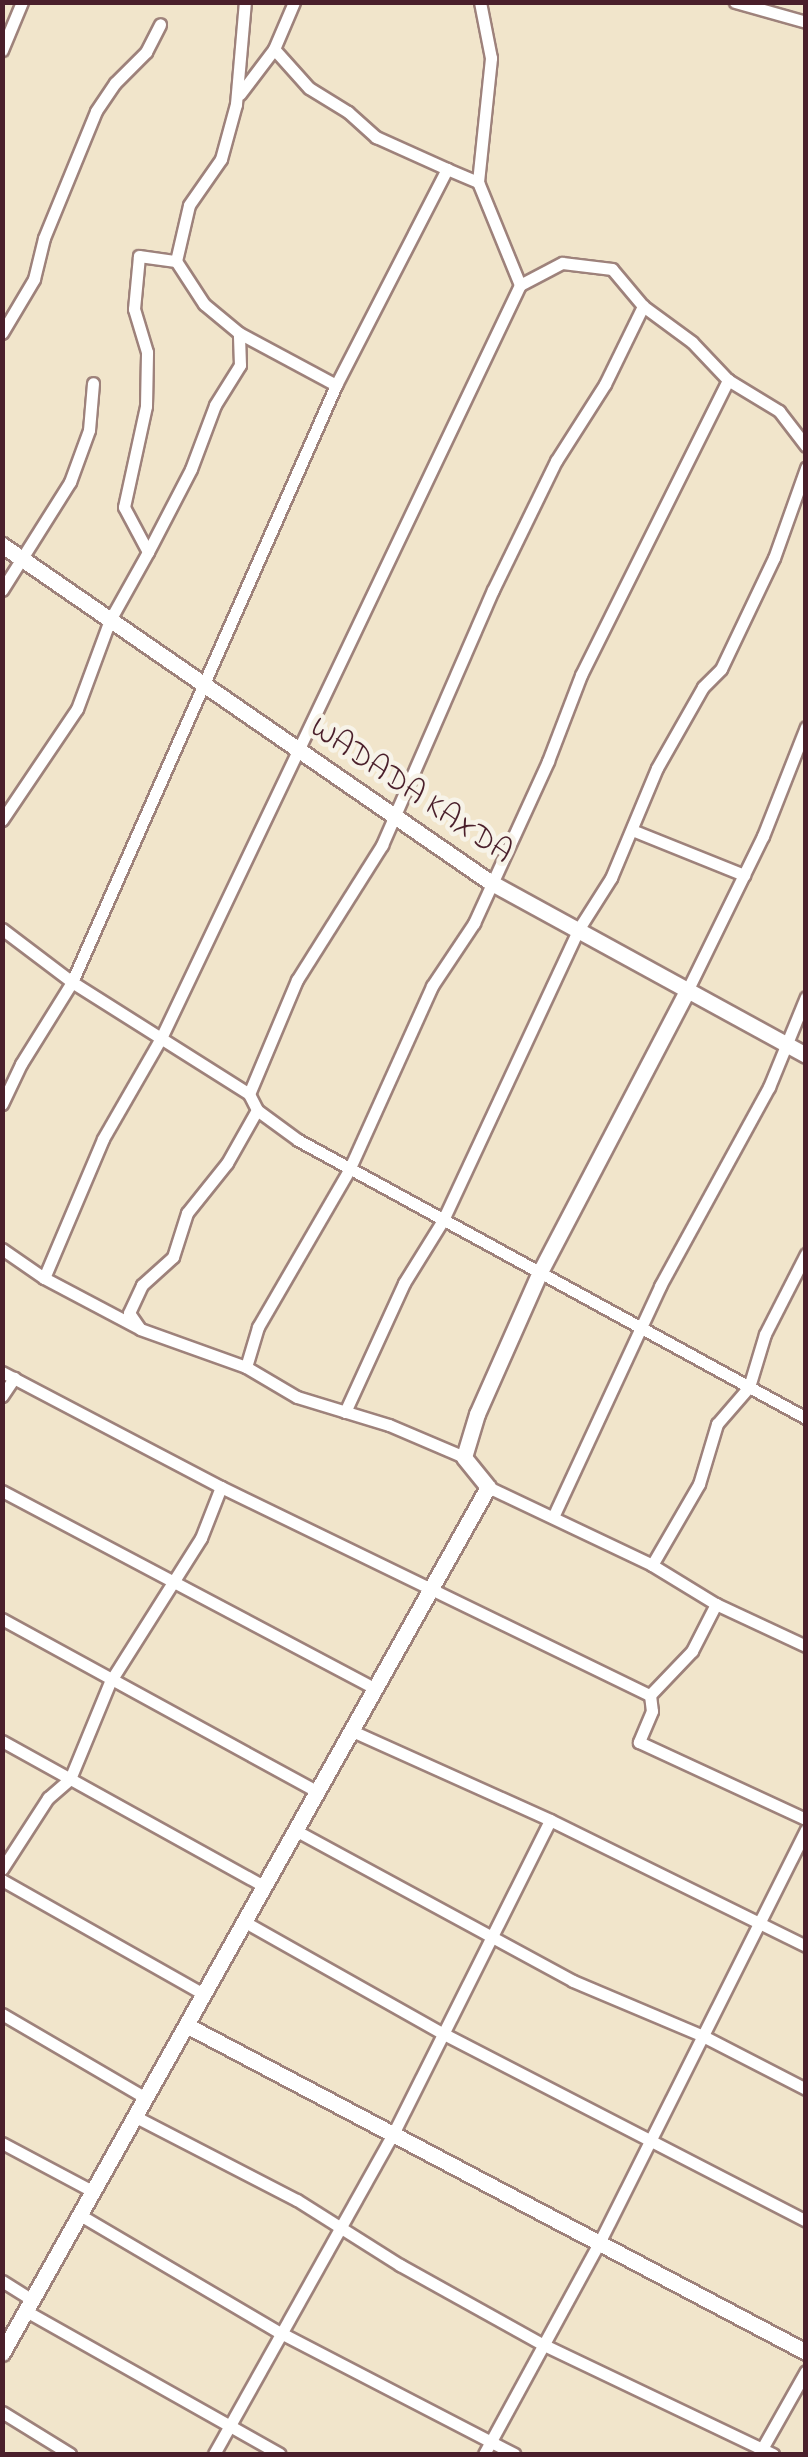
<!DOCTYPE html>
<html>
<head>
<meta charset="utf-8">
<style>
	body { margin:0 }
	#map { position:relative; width:808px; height:2457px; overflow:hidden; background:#f1e5cb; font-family:"Indie Flower",sans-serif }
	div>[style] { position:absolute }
	.roads { filter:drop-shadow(2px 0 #9e827b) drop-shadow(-2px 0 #9e827b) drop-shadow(0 2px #9e827b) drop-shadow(0 -2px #9e827b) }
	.street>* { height:11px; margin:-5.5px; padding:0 5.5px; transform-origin:5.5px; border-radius:5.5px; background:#fff }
	.secondary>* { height:15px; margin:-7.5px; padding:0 7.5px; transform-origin:7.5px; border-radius:7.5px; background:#fff }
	span { translate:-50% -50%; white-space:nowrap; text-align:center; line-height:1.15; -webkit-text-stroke:9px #f7f3e8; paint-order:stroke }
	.street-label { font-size:32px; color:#4a1f2b }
	.frame { position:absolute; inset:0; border:5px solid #4a1f2b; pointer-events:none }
</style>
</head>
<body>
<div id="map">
	<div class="roads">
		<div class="street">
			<div style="left:735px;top:2px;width:74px;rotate:15.7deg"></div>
			<div style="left:274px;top:49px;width:51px;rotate:-66.9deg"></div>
			<div style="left:2px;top:50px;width:52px;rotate:-67.4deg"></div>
			<div style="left:240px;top:94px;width:56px;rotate:-52.9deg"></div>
			<div style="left:274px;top:49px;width:52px;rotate:48.1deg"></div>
			<div style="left:309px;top:88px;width:46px;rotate:31.6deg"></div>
			<div style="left:348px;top:112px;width:38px;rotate:42deg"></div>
			<div style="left:376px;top:137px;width:78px;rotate:24.3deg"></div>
			<div style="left:478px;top:182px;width:125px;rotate:-84deg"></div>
			<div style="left:491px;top:58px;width:57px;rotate:-101.1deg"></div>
			<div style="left:2px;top:333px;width:63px;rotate:-59.3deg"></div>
			<div style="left:34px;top:279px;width:42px;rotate:-76.3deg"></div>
			<div style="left:44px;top:238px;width:137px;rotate:-67.7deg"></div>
			<div style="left:96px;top:111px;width:34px;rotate:-56deg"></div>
			<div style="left:115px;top:83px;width:44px;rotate:-45deg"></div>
			<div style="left:146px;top:52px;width:31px;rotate:-63deg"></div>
			<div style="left:239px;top:333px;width:110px;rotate:28.2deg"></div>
			<div style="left:728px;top:380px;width:60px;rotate:31.3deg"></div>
			<div style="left:779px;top:411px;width:44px;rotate:52.4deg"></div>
			<div style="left:148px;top:552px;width:93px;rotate:-62.6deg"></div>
			<div style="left:191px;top:469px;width:68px;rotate:-69.4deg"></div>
			<div style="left:215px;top:405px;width:47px;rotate:-58deg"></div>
			<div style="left:240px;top:365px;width:32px;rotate:-92deg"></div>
			<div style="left:239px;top:333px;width:45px;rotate:-140.4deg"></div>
			<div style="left:204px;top:304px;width:51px;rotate:-123.1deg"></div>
			<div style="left:176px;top:261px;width:57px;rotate:-76.9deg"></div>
			<div style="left:189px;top:205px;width:56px;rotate:-55.2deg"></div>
			<div style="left:221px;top:159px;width:57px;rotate:-74.7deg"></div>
			<div style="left:236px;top:104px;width:102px;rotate:-85deg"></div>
			<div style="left:2px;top:590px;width:128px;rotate:-57.8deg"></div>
			<div style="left:70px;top:482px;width:55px;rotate:-69.9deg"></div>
			<div style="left:89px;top:430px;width:47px;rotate:-85.1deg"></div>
			<div style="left:2px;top:820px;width:134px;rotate:-56deg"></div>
			<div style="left:77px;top:709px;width:95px;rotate:-69.7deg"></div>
			<div style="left:110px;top:620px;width:78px;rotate:-60.8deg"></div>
			<div style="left:148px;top:552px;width:51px;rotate:-118.1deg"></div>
			<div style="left:124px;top:507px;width:103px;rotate:-77.7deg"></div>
			<div style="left:146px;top:406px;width:54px;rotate:-88.9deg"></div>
			<div style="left:147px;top:352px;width:45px;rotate:-106.8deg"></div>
			<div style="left:134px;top:309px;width:53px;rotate:-84.6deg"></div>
			<div style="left:139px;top:256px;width:37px;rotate:8deg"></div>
			<div style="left:632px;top:830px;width:121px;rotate:21.9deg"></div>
			<div style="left:2px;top:929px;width:88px;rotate:37.1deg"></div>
			<div style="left:72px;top:982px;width:209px;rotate:32.3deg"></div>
			<div style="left:249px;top:1094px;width:18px;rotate:63deg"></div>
			<div style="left:257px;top:1110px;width:51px;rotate:36.2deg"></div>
			<div style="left:298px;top:1140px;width:579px;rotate:28.69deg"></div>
			<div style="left:687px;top:991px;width:173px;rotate:-63.9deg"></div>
			<div style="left:763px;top:836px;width:117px;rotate:-68.5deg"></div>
			<div style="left:249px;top:1094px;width:124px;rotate:-67.2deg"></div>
			<div style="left:297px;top:980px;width:160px;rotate:-57.8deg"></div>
			<div style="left:382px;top:845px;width:278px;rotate:-66.5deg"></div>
			<div style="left:493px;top:590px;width:144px;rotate:-64deg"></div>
			<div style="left:556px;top:461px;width:91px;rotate:-57.5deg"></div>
			<div style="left:605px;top:384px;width:87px;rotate:-64deg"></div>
			<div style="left:2px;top:1104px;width:44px;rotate:-64.6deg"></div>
			<div style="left:21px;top:1064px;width:97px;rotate:-58.1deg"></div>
			<div style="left:72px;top:982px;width:653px;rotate:-66.14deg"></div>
			<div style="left:336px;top:385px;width:243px;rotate:-62.8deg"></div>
			<div style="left:447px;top:169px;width:34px;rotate:23deg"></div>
			<div style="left:478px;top:182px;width:111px;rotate:67.8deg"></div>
			<div style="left:520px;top:285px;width:834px;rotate:115.49deg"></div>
			<div style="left:161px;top:1038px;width:116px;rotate:119.9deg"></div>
			<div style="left:103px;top:1139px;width:151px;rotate:113deg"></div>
			<div style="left:257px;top:1110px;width:61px;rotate:119.5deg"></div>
			<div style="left:227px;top:1163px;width:64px;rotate:128.7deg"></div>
			<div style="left:187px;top:1213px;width:46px;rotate:107.7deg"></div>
			<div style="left:173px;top:1257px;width:42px;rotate:137.9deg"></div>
			<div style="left:142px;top:1285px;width:31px;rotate:115deg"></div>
			<div style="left:129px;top:1313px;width:19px;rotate:55deg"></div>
			<div style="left:140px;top:1329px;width:113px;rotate:19.7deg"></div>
			<div style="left:246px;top:1367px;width:59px;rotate:30.5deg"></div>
			<div style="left:297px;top:1397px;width:96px;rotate:16.9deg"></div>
			<div style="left:389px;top:1425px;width:82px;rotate:23.1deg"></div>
			<div style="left:2px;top:1249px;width:51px;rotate:34.6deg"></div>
			<div style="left:44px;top:1278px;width:105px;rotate:27.8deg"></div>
			<div style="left:246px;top:1367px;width:42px;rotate:-73.3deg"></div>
			<div style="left:258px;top:1327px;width:181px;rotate:-59.9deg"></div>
			<div style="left:349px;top:1170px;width:202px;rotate:-65.7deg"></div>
			<div style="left:432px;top:986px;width:76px;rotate:-56.3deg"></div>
			<div style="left:474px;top:923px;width:178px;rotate:-65.4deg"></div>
			<div style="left:548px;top:761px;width:92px;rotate:-69deg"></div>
			<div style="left:581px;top:675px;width:330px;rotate:-63.5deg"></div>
			<div style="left:728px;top:380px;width:52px;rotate:-133.5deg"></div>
			<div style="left:692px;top:342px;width:61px;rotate:-143.7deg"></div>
			<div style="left:643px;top:306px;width:48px;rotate:-130deg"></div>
			<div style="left:612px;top:269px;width:50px;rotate:-173.2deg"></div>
			<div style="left:562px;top:263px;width:47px;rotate:152.4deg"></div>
			<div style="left:2px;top:1372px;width:247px;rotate:27.7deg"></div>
			<div style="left:221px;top:1487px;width:477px;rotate:25.9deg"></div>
			<div style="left:2px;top:1396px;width:22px;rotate:-56deg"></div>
			<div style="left:345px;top:1412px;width:142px;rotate:-65.4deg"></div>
			<div style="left:404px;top:1283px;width:74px;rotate:-58.2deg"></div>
			<div style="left:443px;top:1220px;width:320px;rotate:-65deg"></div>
			<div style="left:578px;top:930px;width:62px;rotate:-57.6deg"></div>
			<div style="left:611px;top:878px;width:119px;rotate:-67.3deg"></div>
			<div style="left:657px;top:768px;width:93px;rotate:-60.4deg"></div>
			<div style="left:703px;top:687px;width:25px;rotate:-45deg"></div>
			<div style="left:721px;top:669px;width:123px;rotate:-64.5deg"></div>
			<div style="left:774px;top:558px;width:96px;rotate:-70.4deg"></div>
			<div style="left:488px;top:1487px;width:182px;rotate:25.4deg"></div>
			<div style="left:652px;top:1565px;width:75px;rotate:31.4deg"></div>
			<div style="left:716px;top:1604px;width:99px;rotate:25deg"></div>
			<div style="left:2px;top:1491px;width:421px;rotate:27.9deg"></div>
			<div style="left:553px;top:1517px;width:255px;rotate:-65.1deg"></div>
			<div style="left:660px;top:1286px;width:227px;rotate:-61.3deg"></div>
			<div style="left:769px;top:1087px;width:97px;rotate:-67.7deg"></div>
			<div style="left:652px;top:1565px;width:94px;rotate:-59.9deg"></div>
			<div style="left:699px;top:1484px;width:63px;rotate:-73.3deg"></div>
			<div style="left:717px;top:1424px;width:49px;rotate:-49.1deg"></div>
			<div style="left:749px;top:1387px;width:55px;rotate:-73.2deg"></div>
			<div style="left:765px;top:1334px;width:90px;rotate:-62.9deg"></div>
			<div style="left:716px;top:1604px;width:53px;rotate:117.1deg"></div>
			<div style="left:692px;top:1651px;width:61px;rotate:133.7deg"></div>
			<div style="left:650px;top:1695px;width:16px;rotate:83deg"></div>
			<div style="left:652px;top:1711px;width:34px;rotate:113deg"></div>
			<div style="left:639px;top:1742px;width:184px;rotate:24.8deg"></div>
			<div style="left:2px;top:1619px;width:358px;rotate:28.7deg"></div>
			<div style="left:350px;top:1730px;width:219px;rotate:24.2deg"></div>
			<div style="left:550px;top:1820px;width:285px;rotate:26.2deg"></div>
			<div style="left:2px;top:1741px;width:297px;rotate:29deg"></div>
			<div style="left:295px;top:1830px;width:316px;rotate:28.5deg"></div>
			<div style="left:573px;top:1981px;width:141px;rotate:22.9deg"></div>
			<div style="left:703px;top:2036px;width:116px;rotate:27.2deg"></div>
			<div style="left:2px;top:1869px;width:85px;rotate:-57.1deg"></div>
			<div style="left:48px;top:1798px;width:29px;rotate:-41deg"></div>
			<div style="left:70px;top:1779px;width:105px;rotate:-67.6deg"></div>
			<div style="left:110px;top:1682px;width:170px;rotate:-57.7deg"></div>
			<div style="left:201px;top:1538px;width:55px;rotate:-68.6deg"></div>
			<div style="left:2px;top:1880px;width:233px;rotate:29.5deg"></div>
			<div style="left:245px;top:1922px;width:228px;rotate:29.4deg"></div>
			<div style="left:444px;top:2034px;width:407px;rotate:27.3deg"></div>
			<div style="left:2px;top:2014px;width:167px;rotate:30.3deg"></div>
			<div style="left:136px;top:2117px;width:181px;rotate:27.3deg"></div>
			<div style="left:297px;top:2200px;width:122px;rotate:32.3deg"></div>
			<div style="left:400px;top:2265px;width:162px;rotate:29.1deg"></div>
			<div style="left:542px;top:2344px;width:256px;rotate:25.5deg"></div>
			<div style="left:2px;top:2143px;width:104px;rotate:28deg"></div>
			<div style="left:80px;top:2215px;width:231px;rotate:30.5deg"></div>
			<div style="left:279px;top:2332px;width:265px;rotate:27.4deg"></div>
			<div style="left:2px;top:2281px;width:36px;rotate:32deg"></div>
			<div style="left:26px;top:2311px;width:291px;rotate:29.4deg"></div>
			<div style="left:2px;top:2412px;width:80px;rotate:31.7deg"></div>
			<div style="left:214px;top:2454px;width:367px;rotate:-60.8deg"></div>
			<div style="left:393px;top:2134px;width:351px;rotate:-63.4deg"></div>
			<div style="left:484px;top:2454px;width:240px;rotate:-61.4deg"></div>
			<div style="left:599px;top:2243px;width:462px;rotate:-63.4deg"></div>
			<div style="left:759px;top:2454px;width:95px;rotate:-60.5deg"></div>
		</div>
		<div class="secondary">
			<div style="left:2px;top:545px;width:593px;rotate:34.63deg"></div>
			<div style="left:490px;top:882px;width:360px;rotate:28.7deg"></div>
			<div style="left:188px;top:2026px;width:699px;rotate:27.81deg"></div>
			<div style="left:2px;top:2353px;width:993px;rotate:-60.7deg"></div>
			<div style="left:488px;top:1487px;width:38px;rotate:-129deg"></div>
			<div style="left:464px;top:1457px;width:45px;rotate:-73.2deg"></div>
			<div style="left:477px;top:1414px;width:155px;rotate:-66.1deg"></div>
			<div style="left:540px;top:1272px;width:317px;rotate:-62.4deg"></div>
		</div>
	</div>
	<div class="street-label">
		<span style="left:410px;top:792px;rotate:34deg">WADADA KAXDA</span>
	</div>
	<div class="frame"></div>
</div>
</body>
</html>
